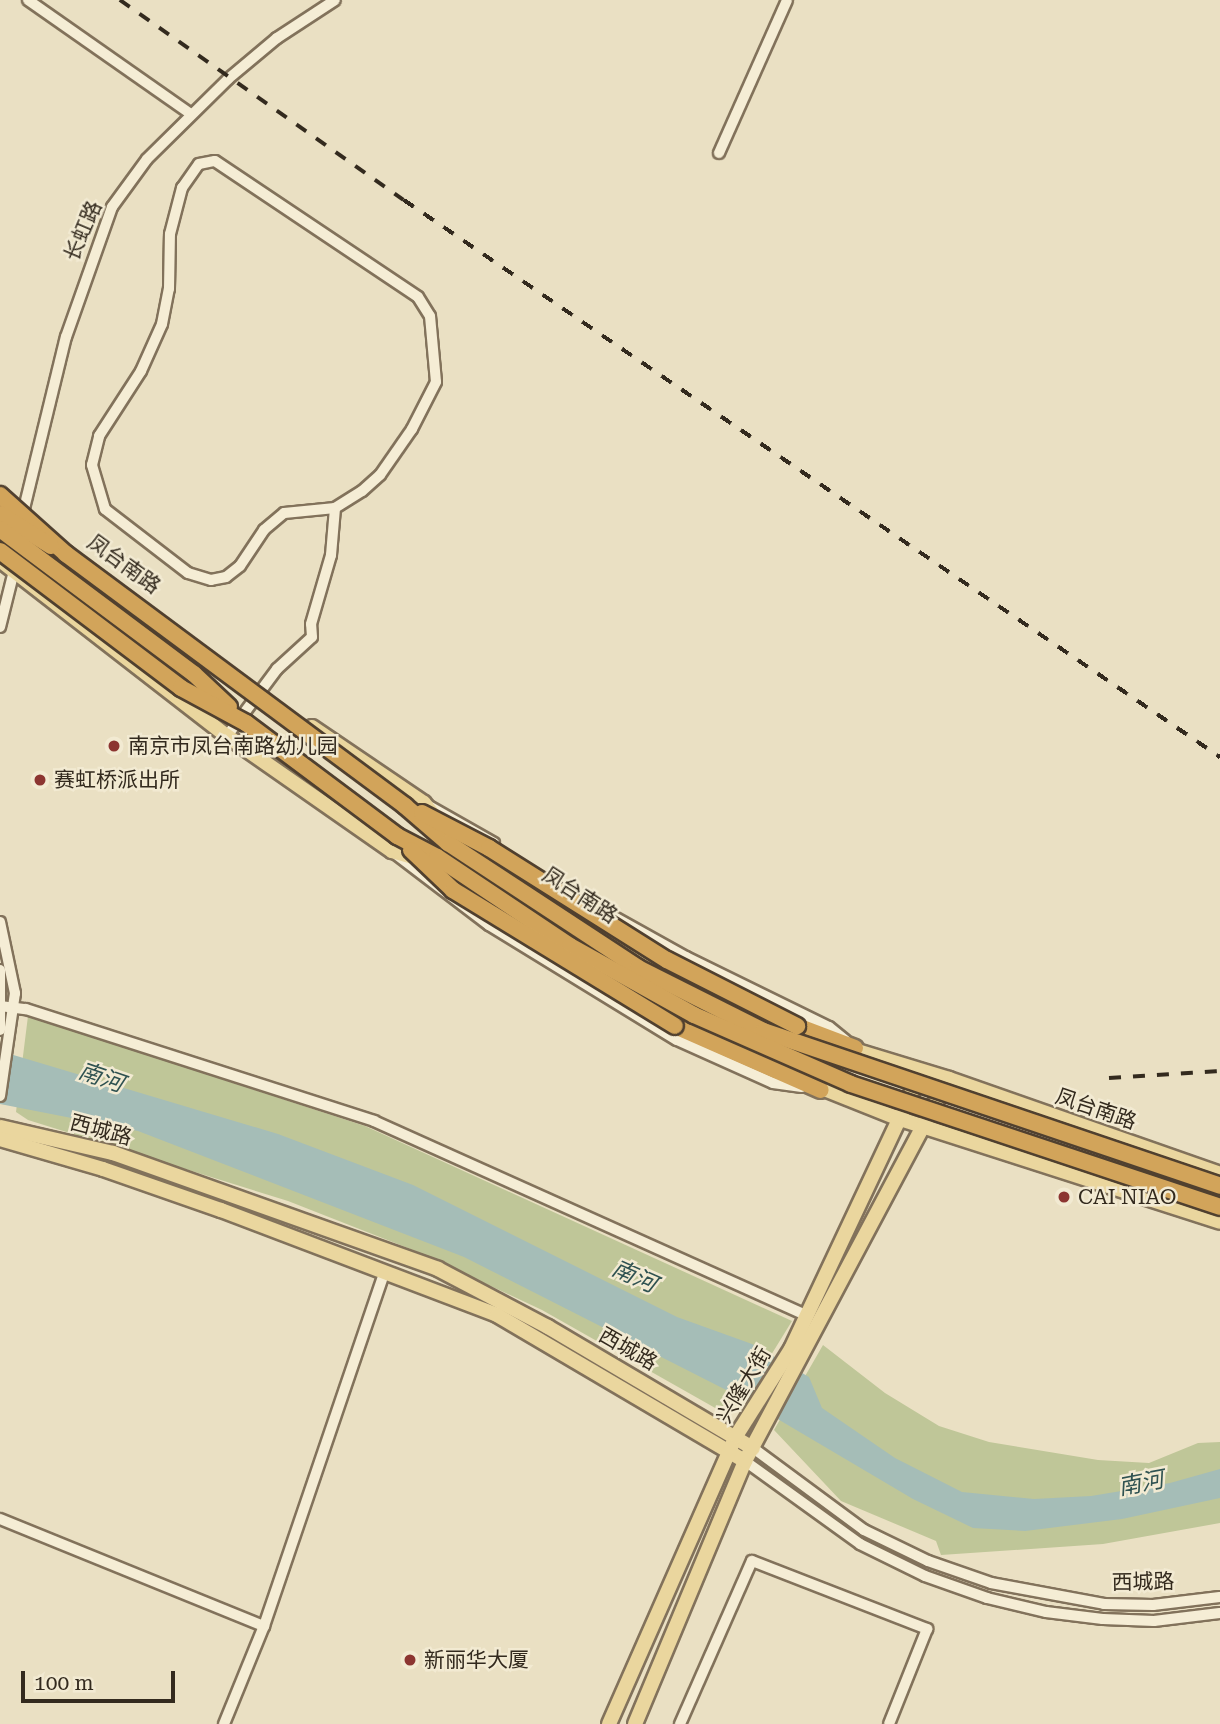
<!DOCTYPE html>
<html>
<head>
<meta charset="utf-8">
<style>
	body { margin:0 }
	#map { position:relative; width:1220px; height:1724px; overflow:hidden; background:#eae0c3; font-family:"Roboto Serif","Noto Sans SC",serif }
	div>[style] { position:absolute }
	.green>* { inset:0; background:#bfc698 }
	.water>* { inset:0; background:#a5bdb7 }
	.roads { filter:drop-shadow(2px 0 #82725b) drop-shadow(-2px 0 #82725b) drop-shadow(0 2px #82725b) drop-shadow(0 -2px #82725b) }
	.minor>* { height:10px; margin:-5px; padding:0 5px; transform-origin:5px; border-radius:5px; background:#f5edd5 }
	.major>* { height:14px; margin:-7px; padding:0 7px; transform-origin:7px; border-radius:7px; background:#ead69e }
	.highway>* { height:16px; margin:-8px; padding:0 8px; transform-origin:8px; border-radius:8px; background:#d2a45a }
	.rail>* { height:3.5px; margin-top:-1.75px; transform-origin:0; background:repeating-linear-gradient(90deg,#332a1e 0 12px,transparent 0 24px) }
	.bridges { filter:drop-shadow(2px 0 #50402f) drop-shadow(-2px 0 #50402f) drop-shadow(0 2px #50402f) drop-shadow(0 -2px #50402f) }
	.highway-bridge>* { height:16px; margin:-8px; padding:0 8px; transform-origin:8px; border-radius:8px; background:#d2a45a }
	.dots>* { width:19px; height:19px; translate:-50% -50%; box-sizing:border-box; border:4px solid #f2ead2; border-radius:50% }
	span { translate:-50% -50%; white-space:nowrap; text-align:center; line-height:1.15; -webkit-text-stroke:5px #f2ead2; paint-order:stroke }
	.street-label { font-size:21px; color:#332a1e }
	.poi-label { font-size:21px; color:#332a1e }
	.left { translate:0 -50%; text-align:left }
	.water-label { font-size:23px; color:#2f5251; font-style:italic }
	.scale { position:absolute; left:21px; top:1671px; width:154px; height:32px; box-sizing:border-box; border:4px solid #332a1e; border-top:0; padding-left:9px; font-size:21px; line-height:24px; white-space:nowrap; color:#332a1e; -webkit-text-stroke:5px #f2ead2; paint-order:stroke }
</style>
</head>
<body>
<div id="map">
	<div class="green">
		<div style="clip-path:polygon(28px 1016px,365px 1126px,792px 1321px,739px 1407px,728px 1413px,717px 1409px,542px 1310px,418px 1252px,288px 1201px,28px 1120px,16px 1112px)"></div>
		<div style="clip-path:polygon(823px 1345px,885px 1393px,939px 1426px,989px 1442px,1098px 1460px,1149px 1463px,1198px 1443px,1220px 1442px,1220px 1523px,1103px 1544px,941px 1555px,936px 1541px,841px 1501px,774px 1430px)"></div>
	</div>
	<div class="water">
		<div style="clip-path:polygon(0 1051px,278px 1134px,413px 1185px,677px 1317px,752px 1344px,809px 1377px,822px 1408px,895px 1458px,962px 1492px,1034px 1499px,1091px 1496px,1170px 1483px,1220px 1469px,1220px 1498px,1122px 1519px,1025px 1531px,973px 1528px,913px 1499px,742px 1398px,464px 1257px,138px 1131px,0 1104px)"></div>
	</div>
	<div class="roads">
		<div class="minor">
			<div style="left:28px;top:0;width:199px;rotate:35deg"></div>
			<div style="left:719px;top:153px;width:167px;rotate:-66deg"></div>
			<div style="left:215px;top:161px;width:244px;rotate:33.8deg"></div>
			<div style="left:418px;top:297px;width:22px;rotate:58deg"></div>
			<div style="left:430px;top:316px;width:66px;rotate:84.8deg"></div>
			<div style="left:436px;top:382px;width:53px;rotate:117.1deg"></div>
			<div style="left:412px;top:429px;width:56px;rotate:124.8deg"></div>
			<div style="left:380px;top:475px;width:24px;rotate:138deg"></div>
			<div style="left:362px;top:491px;width:32px;rotate:148deg"></div>
			<div style="left:335px;top:508px;width:51px;rotate:174.4deg"></div>
			<div style="left:284px;top:513px;width:26px;rotate:140deg"></div>
			<div style="left:264px;top:530px;width:43px;rotate:123.7deg"></div>
			<div style="left:240px;top:566px;width:18px;rotate:142deg"></div>
			<div style="left:226px;top:577px;width:15px;rotate:169deg"></div>
			<div style="left:211px;top:580px;width:24px;rotate:-163deg"></div>
			<div style="left:188px;top:573px;width:105px;rotate:-142.4deg"></div>
			<div style="left:105px;top:509px;width:46px;rotate:-106.5deg"></div>
			<div style="left:92px;top:465px;width:30px;rotate:-76deg"></div>
			<div style="left:99px;top:436px;width:77px;rotate:-57.1deg"></div>
			<div style="left:141px;top:371px;width:51px;rotate:-65.9deg"></div>
			<div style="left:162px;top:324px;width:36px;rotate:-79deg"></div>
			<div style="left:169px;top:289px;width:55px;rotate:-89deg"></div>
			<div style="left:170px;top:234px;width:48px;rotate:-75.4deg"></div>
			<div style="left:182px;top:188px;width:29px;rotate:-55deg"></div>
			<div style="left:199px;top:164px;width:16px;rotate:-11deg"></div>
			<div style="left:21px;top:521px;width:189px;rotate:-76.3deg"></div>
			<div style="left:66px;top:337px;width:138px;rotate:-70.5deg"></div>
			<div style="left:112px;top:207px;width:59px;rotate:-53.9deg"></div>
			<div style="left:147px;top:159px;width:114px;rotate:-44.6deg"></div>
			<div style="left:228px;top:79px;width:64px;rotate:-39.9deg"></div>
			<div style="left:277px;top:38px;width:69px;rotate:-33.2deg"></div>
			<div style="left:0;top:627px;width:58px;rotate:-76deg"></div>
			<div style="left:227px;top:736px;width:84px;rotate:-53.3deg"></div>
			<div style="left:277px;top:669px;width:47px;rotate:-42.4deg"></div>
			<div style="left:312px;top:637px;width:13px;rotate:-94deg"></div>
			<div style="left:311px;top:624px;width:72px;rotate:-73.8deg"></div>
			<div style="left:331px;top:555px;width:47px;rotate:-85.1deg"></div>
			<div style="left:429px;top:806px;width:75px;rotate:29.6deg"></div>
			<div style="left:397px;top:855px;width:116px;rotate:37.3deg"></div>
			<div style="left:489px;top:925px;width:220px;rotate:31.5deg"></div>
			<div style="left:677px;top:1040px;width:105px;rotate:24.1deg"></div>
			<div style="left:773px;top:1083px;width:29px;rotate:8deg"></div>
			<div style="left:591px;top:904px;width:109px;rotate:29.2deg"></div>
			<div style="left:686px;top:957px;width:159px;rotate:26.1deg"></div>
			<div style="left:829px;top:1027px;width:21px;rotate:39deg"></div>
			<div style="left:0;top:922px;width:73px;rotate:78.1deg"></div>
			<div style="left:15px;top:993px;width:104px;rotate:98.3deg"></div>
			<div style="left:0;top:970px;width:60px;rotate:90deg"></div>
			<div style="left:0;top:1006px;width:26px;rotate:7deg"></div>
			<div style="left:26px;top:1009px;width:366px;rotate:17.8deg"></div>
			<div style="left:374px;top:1121px;width:474px;rotate:24.2deg"></div>
			<div style="left:753px;top:1448px;width:138px;rotate:36.5deg"></div>
			<div style="left:864px;top:1530px;width:71px;rotate:25.8deg"></div>
			<div style="left:928px;top:1561px;width:67px;rotate:19.2deg"></div>
			<div style="left:991px;top:1583px;width:115px;rotate:10.5deg"></div>
			<div style="left:1104px;top:1604px;width:49px;rotate:1.2deg"></div>
			<div style="left:1153px;top:1605px;width:67px;rotate:-6.8deg"></div>
			<div style="left:745px;top:1461px;width:142px;rotate:35.8deg"></div>
			<div style="left:860px;top:1544px;width:72px;rotate:26.2deg"></div>
			<div style="left:925px;top:1576px;width:66px;rotate:19.5deg"></div>
			<div style="left:987px;top:1598px;width:61px;rotate:13.3deg"></div>
			<div style="left:1046px;top:1612px;width:57px;rotate:7deg"></div>
			<div style="left:1103px;top:1619px;width:51px;rotate:2.2deg"></div>
			<div style="left:1154px;top:1621px;width:66px;rotate:-6.9deg"></div>
			<div style="left:0;top:1519px;width:285px;rotate:22.1deg"></div>
			<div style="left:224px;top:1724px;width:106px;rotate:-67.8deg"></div>
			<div style="left:264px;top:1626px;width:375px;rotate:-71.2deg"></div>
			<div style="left:680px;top:1724px;width:178px;rotate:-66.2deg"></div>
			<div style="left:752px;top:1561px;width:188px;rotate:21.2deg"></div>
			<div style="left:927px;top:1629px;width:102px;rotate:111.8deg"></div>
		</div>
		<div class="major">
			<div style="left:1px;top:561px;width:286px;rotate:37.8deg"></div>
			<div style="left:227px;top:736px;width:201px;rotate:34.9deg"></div>
			<div style="left:392px;top:851px;width:37px;rotate:16deg"></div>
			<div style="left:428px;top:861px;width:106px;rotate:33.8deg"></div>
			<div style="left:312px;top:727px;width:135px;rotate:34.2deg"></div>
			<div style="left:424px;top:803px;width:23px;rotate:52deg"></div>
			<div style="left:588px;top:927px;width:72px;rotate:30.1deg"></div>
			<div style="left:650px;top:963px;width:133px;rotate:25.4deg"></div>
			<div style="left:844px;top:1047px;width:110px;rotate:16.9deg"></div>
			<div style="left:949px;top:1079px;width:287px;rotate:19.3deg"></div>
			<div style="left:812px;top:1084px;width:92px;rotate:21.8deg"></div>
			<div style="left:897px;top:1118px;width:339px;rotate:17.8deg"></div>
			<div style="left:0;top:1127px;width:116px;rotate:13deg"></div>
			<div style="left:113px;top:1153px;width:345px;rotate:19.6deg"></div>
			<div style="left:438px;top:1269px;width:124px;rotate:27.8deg"></div>
			<div style="left:548px;top:1327px;width:238px;rotate:30.6deg"></div>
			<div style="left:0;top:1139px;width:107px;rotate:16.2deg"></div>
			<div style="left:103px;top:1169px;width:125px;rotate:19.2deg"></div>
			<div style="left:221px;top:1210px;width:295px;rotate:20.8deg"></div>
			<div style="left:497px;top:1315px;width:288px;rotate:30.5deg"></div>
			<div style="left:609px;top:1724px;width:315px;rotate:-66.2deg"></div>
			<div style="left:736px;top:1436px;width:103px;rotate:-57.7deg"></div>
			<div style="left:791px;top:1349px;width:305px;rotate:-64.8deg"></div>
			<div style="left:635px;top:1724px;width:285px;rotate:-67.3deg"></div>
			<div style="left:745px;top:1461px;width:428px;rotate:-62deg"></div>
		</div>
		<div class="highway">
			<div style="left:675px;top:1026px;width:159px;rotate:23.7deg"></div>
			<div style="left:797px;top:1026px;width:62px;rotate:20.8deg"></div>
		</div>
	</div>
	<div class="rail">
		<div style="left:120px;top:0;width:347px;rotate:35.2deg"></div>
		<div style="left:404px;top:200px;width:988px;rotate:34.32deg"></div>
		<div style="left:1109px;top:1078px;width:111px;rotate:-3.6deg"></div>
	</div>
	<div class="bridges">
		<div class="highway-bridge">
			<div style="left:0;top:495px;width:89px;rotate:41.8deg"></div>
			<div style="left:66px;top:554px;width:422px;rotate:36.6deg"></div>
			<div style="left:405px;top:806px;width:57px;rotate:40.7deg"></div>
			<div style="left:448px;top:843px;width:227px;rotate:33.3deg"></div>
			<div style="left:638px;top:968px;width:140px;rotate:26.7deg"></div>
			<div style="left:763px;top:1031px;width:483px;rotate:18.7deg"></div>
			<div style="left:0;top:514px;width:60px;rotate:32.1deg"></div>
			<div style="left:0;top:529px;width:242px;rotate:36.8deg"></div>
			<div style="left:194px;top:674px;width:48px;rotate:43.3deg"></div>
			<div style="left:0;top:551px;width:227px;rotate:37.1deg"></div>
			<div style="left:181px;top:688px;width:74px;rotate:28.3deg"></div>
			<div style="left:246px;top:723px;width:189px;rotate:36.8deg"></div>
			<div style="left:397px;top:836px;width:45px;rotate:27.7deg"></div>
			<div style="left:437px;top:857px;width:160px;rotate:33.8deg"></div>
			<div style="left:570px;top:946px;width:142px;rotate:29.1deg"></div>
			<div style="left:694px;top:1015px;width:171px;rotate:23.7deg"></div>
			<div style="left:851px;top:1084px;width:389px;rotate:18.4deg"></div>
			<div style="left:422px;top:813px;width:76px;rotate:27.6deg"></div>
			<div style="left:489px;top:848px;width:210px;rotate:32.2deg"></div>
			<div style="left:667px;top:960px;width:146px;rotate:26.9deg"></div>
			<div style="left:411px;top:850px;width:58px;rotate:43.6deg"></div>
			<div style="left:453px;top:890px;width:260px;rotate:31.5deg"></div>
		</div>
	</div>
	<div class="dots">
		<div style="left:114px;top:746px;background:#8c3531"></div>
		<div style="left:40px;top:780px;background:#8c3531"></div>
		<div style="left:1064px;top:1197px;background:#8c3531"></div>
		<div style="left:410px;top:1660px;background:#8c3531"></div>
	</div>
	<div class="street-label">
		<span style="left:83px;top:231px;rotate:-67deg">长虹路</span>
		<span style="left:124px;top:564px;rotate:36deg">凤台南路</span>
		<span style="left:580px;top:895px;rotate:33deg">凤台南路</span>
		<span style="left:1096px;top:1109px;rotate:19deg">凤台南路</span>
		<span style="left:101px;top:1130px;rotate:15deg">西城路</span>
		<span style="left:628px;top:1349px;rotate:30deg">西城路</span>
		<span style="left:744px;top:1385px;rotate:-59deg">兴隆大街</span>
		<span style="left:1143px;top:1582px;rotate:-1deg">西城路</span>
	</div>
	<div class="poi-label">
		<span class="left" style="left:128px;top:746px">南京市凤台南路幼儿园</span>
		<span class="left" style="left:54px;top:780px">赛虹桥派出所</span>
		<span class="left" style="left:1078px;top:1197px">CAI NIAO</span>
		<span class="left" style="left:424px;top:1660px">新丽华大厦</span>
	</div>
	<div class="water-label">
		<span style="left:101px;top:1078px;rotate:19deg">南河</span>
		<span style="left:634px;top:1277px;rotate:24deg">南河</span>
		<span style="left:1141px;top:1484px;rotate:-11deg">南河</span>
	</div>
	<div class="scale">100 m</div>
</div>
</body>
</html>
